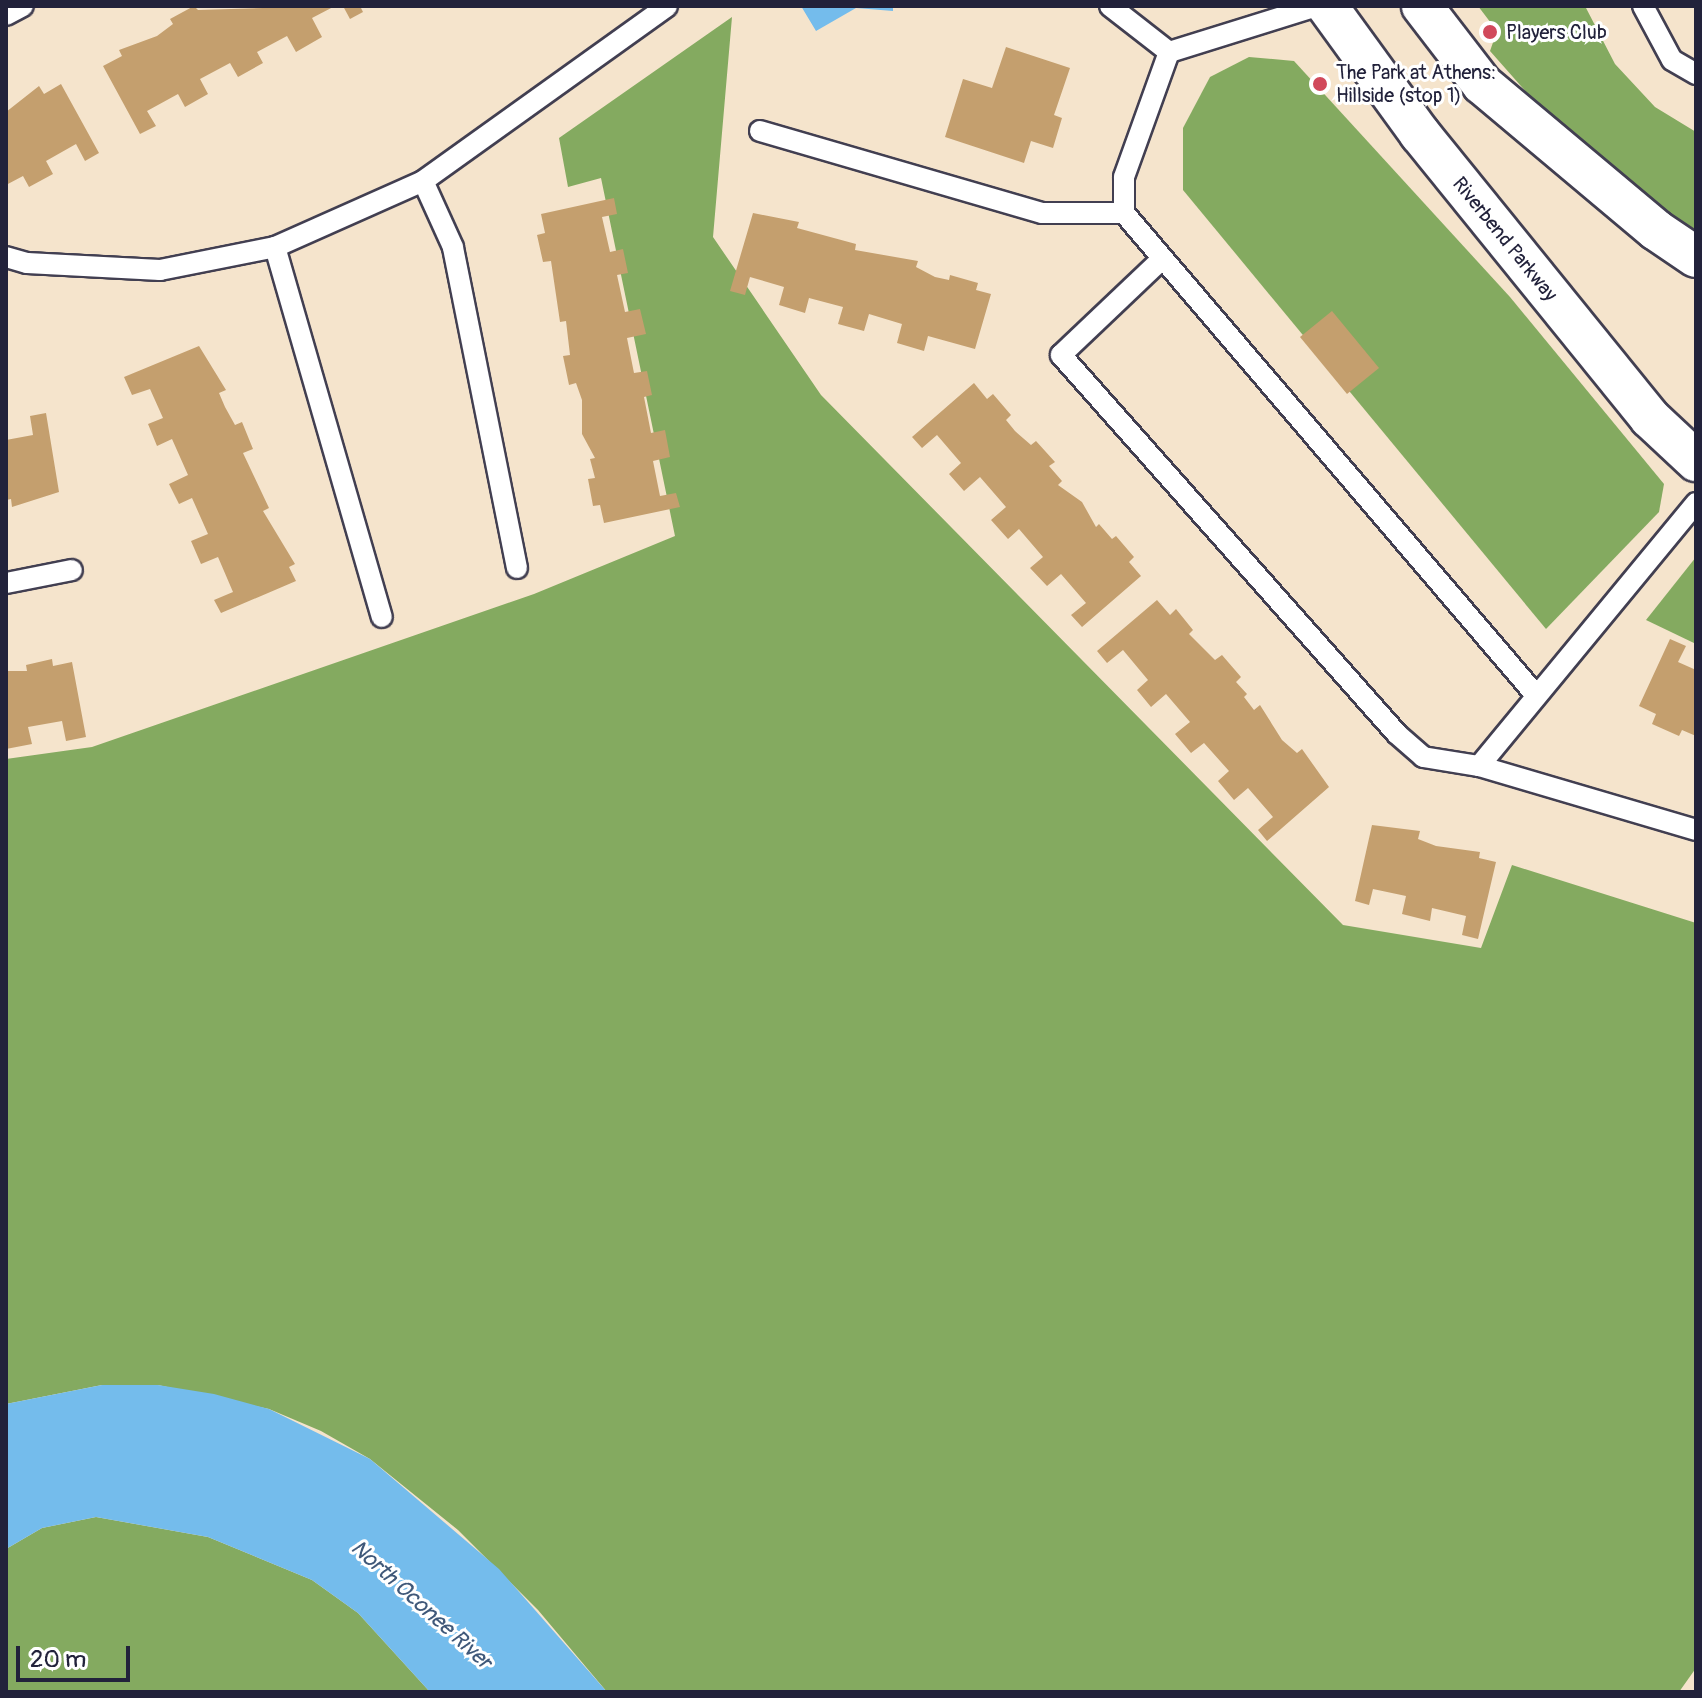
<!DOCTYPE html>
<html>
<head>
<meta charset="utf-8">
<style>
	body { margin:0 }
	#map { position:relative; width:1702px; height:1698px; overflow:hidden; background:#f5e4cc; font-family:Pangolin,sans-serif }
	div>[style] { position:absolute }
	.forest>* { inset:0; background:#84aa60 }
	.water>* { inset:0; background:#74bcec }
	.building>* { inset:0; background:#c49f6e }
	.roads { filter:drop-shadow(2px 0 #423f51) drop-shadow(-2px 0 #423f51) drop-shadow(0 2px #423f51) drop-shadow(0 -2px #423f51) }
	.lane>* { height:20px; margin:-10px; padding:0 10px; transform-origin:10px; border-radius:10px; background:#fff }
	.street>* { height:40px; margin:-20px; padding:0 20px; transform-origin:20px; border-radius:20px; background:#fff }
	.dots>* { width:22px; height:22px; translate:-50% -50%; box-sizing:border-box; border:4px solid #fff; border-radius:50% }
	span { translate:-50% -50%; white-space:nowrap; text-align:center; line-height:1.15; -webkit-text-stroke:6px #fff; paint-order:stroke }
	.poi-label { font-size:20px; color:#22223b }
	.left { translate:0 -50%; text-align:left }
	.street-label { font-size:20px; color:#22223b }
	.water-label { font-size:22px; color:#3f5879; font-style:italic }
	.frame { position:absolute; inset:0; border:8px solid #22223b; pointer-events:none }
	.scale { position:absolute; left:16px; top:1646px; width:114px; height:36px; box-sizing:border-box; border:4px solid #22223b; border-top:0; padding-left:10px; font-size:24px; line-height:28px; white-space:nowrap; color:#22223b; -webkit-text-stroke:6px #fff; paint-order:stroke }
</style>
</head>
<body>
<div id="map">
	<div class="forest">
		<div style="clip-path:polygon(1478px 6px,1585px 6px,1615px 64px,1655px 107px,1696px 132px,1696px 234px,1641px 197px,1557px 127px,1490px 51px,1497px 31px)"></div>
		<div style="clip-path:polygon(732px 17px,713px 237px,821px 395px,1343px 925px,1481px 948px,1512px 865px,1696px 923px,1696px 1668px,1679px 1692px,607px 1692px,538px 1610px,458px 1530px,370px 1459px,321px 1431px,269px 1409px,158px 1385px,102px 1385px,6px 1404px,6px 759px,92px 747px,534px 594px,675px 536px,601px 178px,568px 187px,559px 138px)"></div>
		<div style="clip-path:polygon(1249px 57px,1294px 61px,1510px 297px,1664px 484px,1659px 512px,1546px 629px,1183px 190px,1183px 128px,1210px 77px)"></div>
		<div style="clip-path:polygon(1696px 557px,1696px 644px,1646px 620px)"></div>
		<div style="clip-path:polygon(96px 1517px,208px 1537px,312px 1580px,358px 1613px,430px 1692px,6px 1692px,6px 1549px,42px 1528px)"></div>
	</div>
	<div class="water">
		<div style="clip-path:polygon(801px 6px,893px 6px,893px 11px,856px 8px,816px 31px)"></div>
		<div style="clip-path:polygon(102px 1385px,158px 1385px,214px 1394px,269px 1409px,370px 1459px,499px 1569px,607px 1692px,430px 1692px,358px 1613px,312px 1580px,208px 1537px,96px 1517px,42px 1528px,6px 1549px,6px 1404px)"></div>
	</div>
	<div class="building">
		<div style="clip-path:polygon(194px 6px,198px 10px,335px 6px,312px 18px,322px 37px,296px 52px,287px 36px,257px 52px,263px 63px,238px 77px,230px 63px,200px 79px,208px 94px,185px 107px,178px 94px,147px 111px,156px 126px,140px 134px,103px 66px,122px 56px,119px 50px,157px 36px,173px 24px,170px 19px)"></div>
		<div style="clip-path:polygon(343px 6px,360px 6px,363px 12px,350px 19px)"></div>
		<div style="clip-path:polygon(1006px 47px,1070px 68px,1054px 115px,1062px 118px,1053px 148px,1031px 141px,1024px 163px,945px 137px,963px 79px,992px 88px)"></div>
		<div style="clip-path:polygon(61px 84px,99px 153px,85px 161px,76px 144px,46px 161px,53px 174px,29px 187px,23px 176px,6px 185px,6px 112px,39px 86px,44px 94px)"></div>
		<div style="clip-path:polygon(614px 198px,617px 214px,602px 217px,610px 252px,623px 249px,628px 273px,617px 275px,625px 312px,640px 309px,646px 334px,627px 338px,634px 373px,647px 371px,652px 395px,644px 397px,651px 433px,665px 430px,670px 457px,653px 461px,660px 496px,676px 493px,680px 507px,604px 523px,600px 505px,593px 506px,588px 479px,595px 478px,590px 459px,595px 458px,582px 434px,582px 400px,576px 383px,569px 385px,563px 356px,570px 355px,566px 321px,560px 322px,551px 261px,543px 262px,537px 235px,545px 233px,541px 214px)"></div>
		<div style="clip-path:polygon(753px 213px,799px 222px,797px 228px,856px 244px,855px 250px,918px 261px,916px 267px,935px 277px,949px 280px,950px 275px,978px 283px,976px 290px,991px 294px,975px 349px,928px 336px,924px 351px,897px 343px,902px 324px,869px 314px,864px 331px,838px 324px,843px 307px,809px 298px,805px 313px,779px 305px,784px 287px,750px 277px,745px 295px,730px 291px)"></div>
		<div style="clip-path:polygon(1332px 311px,1379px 368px,1347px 394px,1300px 337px)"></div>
		<div style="clip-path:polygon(199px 346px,226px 390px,219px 393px,225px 407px,235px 425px,242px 422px,253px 449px,243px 453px,269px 508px,263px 511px,295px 564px,289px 567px,296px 581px,221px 613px,214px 600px,233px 592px,218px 557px,201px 564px,191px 541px,208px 534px,192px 498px,179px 504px,169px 484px,188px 475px,172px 439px,157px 446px,148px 424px,163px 418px,150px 389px,132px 395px,124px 377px)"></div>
		<div style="clip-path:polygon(974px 383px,987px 399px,993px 394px,1011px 415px,1006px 420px,1015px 431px,1031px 445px,1036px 441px,1055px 462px,1049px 466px,1062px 481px,1058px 485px,1082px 502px,1096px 527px,1099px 524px,1112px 539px,1116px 536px,1134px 557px,1129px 562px,1141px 576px,1082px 627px,1071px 615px,1086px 603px,1061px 574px,1047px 586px,1030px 568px,1043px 557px,1019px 529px,1008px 539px,991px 520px,1006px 507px,980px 477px,964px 491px,949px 474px,961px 463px,937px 435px,922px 448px,912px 437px)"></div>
		<div style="clip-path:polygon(46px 413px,59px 492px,12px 507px,11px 499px,6px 500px,6px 440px,33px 435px,30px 416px)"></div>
		<div style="clip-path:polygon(1157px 600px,1170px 615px,1176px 609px,1193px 630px,1189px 634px,1215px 660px,1222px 655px,1241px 677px,1236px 682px,1247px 694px,1244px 697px,1254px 710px,1260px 705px,1282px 740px,1297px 753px,1302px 749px,1329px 787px,1267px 841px,1258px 830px,1273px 817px,1248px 788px,1234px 800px,1218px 781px,1229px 771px,1204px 743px,1191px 753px,1175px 734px,1190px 722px,1166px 694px,1151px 707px,1137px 690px,1148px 680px,1123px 650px,1107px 663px,1097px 651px)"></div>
		<div style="clip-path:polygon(1670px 639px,1686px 646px,1678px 662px,1696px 670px,1696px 736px,1682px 730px,1679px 736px,1652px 724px,1656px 714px,1639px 706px)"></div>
		<div style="clip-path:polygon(52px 659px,53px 666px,72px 662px,86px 737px,66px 741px,62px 721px,28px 727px,32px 744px,6px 749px,6px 671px,27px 671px,26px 665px)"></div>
		<div style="clip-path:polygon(1372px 825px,1420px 831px,1418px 839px,1436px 846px,1480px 852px,1479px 858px,1496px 862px,1478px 939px,1462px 935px,1466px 916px,1432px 908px,1430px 921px,1402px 914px,1406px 896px,1373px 889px,1369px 905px,1355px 901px)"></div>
	</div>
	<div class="roads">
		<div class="lane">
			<div style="left:1110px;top:6px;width:75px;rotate:37.9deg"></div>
			<div style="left:1317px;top:6px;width:155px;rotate:162.7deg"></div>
			<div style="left:1169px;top:52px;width:133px;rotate:109.8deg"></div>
			<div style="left:1124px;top:177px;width:36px;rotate:90deg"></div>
			<div style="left:1124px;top:213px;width:633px;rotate:49.49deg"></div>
			<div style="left:1643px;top:6px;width:61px;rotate:61.8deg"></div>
			<div style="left:1672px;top:60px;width:28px;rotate:30deg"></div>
			<div style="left:6px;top:15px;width:19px;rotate:-28deg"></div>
			<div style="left:760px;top:131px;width:294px;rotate:16.2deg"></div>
			<div style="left:1042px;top:213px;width:82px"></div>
			<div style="left:275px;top:247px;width:385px;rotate:73.9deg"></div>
			<div style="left:6px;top:257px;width:22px;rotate:16deg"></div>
			<div style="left:27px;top:263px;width:133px;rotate:3deg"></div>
			<div style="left:160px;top:270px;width:117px;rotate:-11.3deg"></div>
			<div style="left:275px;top:247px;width:162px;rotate:-24deg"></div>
			<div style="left:1161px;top:260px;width:138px;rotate:136.5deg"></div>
			<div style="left:1061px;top:355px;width:506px;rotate:48.44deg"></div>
			<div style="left:1397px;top:734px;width:35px;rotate:41deg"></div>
			<div style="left:1423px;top:757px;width:57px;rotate:9.1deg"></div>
			<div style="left:1696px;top:503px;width:341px;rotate:129.5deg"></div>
			<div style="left:1479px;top:766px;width:226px;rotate:16.4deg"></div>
			<div style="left:517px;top:568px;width:327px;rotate:-101.3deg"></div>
			<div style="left:453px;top:247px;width:72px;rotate:-114.4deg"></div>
			<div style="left:423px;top:181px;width:300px;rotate:-35.6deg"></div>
			<div style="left:6px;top:583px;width:67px;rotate:-11.1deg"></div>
		</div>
		<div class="street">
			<div style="left:1327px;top:6px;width:158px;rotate:54deg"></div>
			<div style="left:1420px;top:134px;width:365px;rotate:51deg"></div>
			<div style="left:1650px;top:418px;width:63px;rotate:43.1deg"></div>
			<div style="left:1422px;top:6px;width:98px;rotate:52.4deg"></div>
			<div style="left:1482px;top:84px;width:227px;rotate:40deg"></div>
			<div style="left:1656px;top:230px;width:48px;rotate:34deg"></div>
		</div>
	</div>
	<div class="dots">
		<div style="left:1490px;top:32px;background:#d1495b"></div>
		<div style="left:1320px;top:84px;background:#d1495b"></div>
	</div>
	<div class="poi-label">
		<span class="left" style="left:1506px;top:32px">Players Club</span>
		<span class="left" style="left:1336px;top:84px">The Park at Athens:<br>Hillside (stop 1)</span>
	</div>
	<div class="street-label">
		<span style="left:1505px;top:239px;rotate:51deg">Riverbend Parkway</span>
	</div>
	<div class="water-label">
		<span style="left:421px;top:1605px;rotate:42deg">North Oconee River</span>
	</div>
	<div class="frame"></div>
	<div class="scale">20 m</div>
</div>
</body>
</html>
